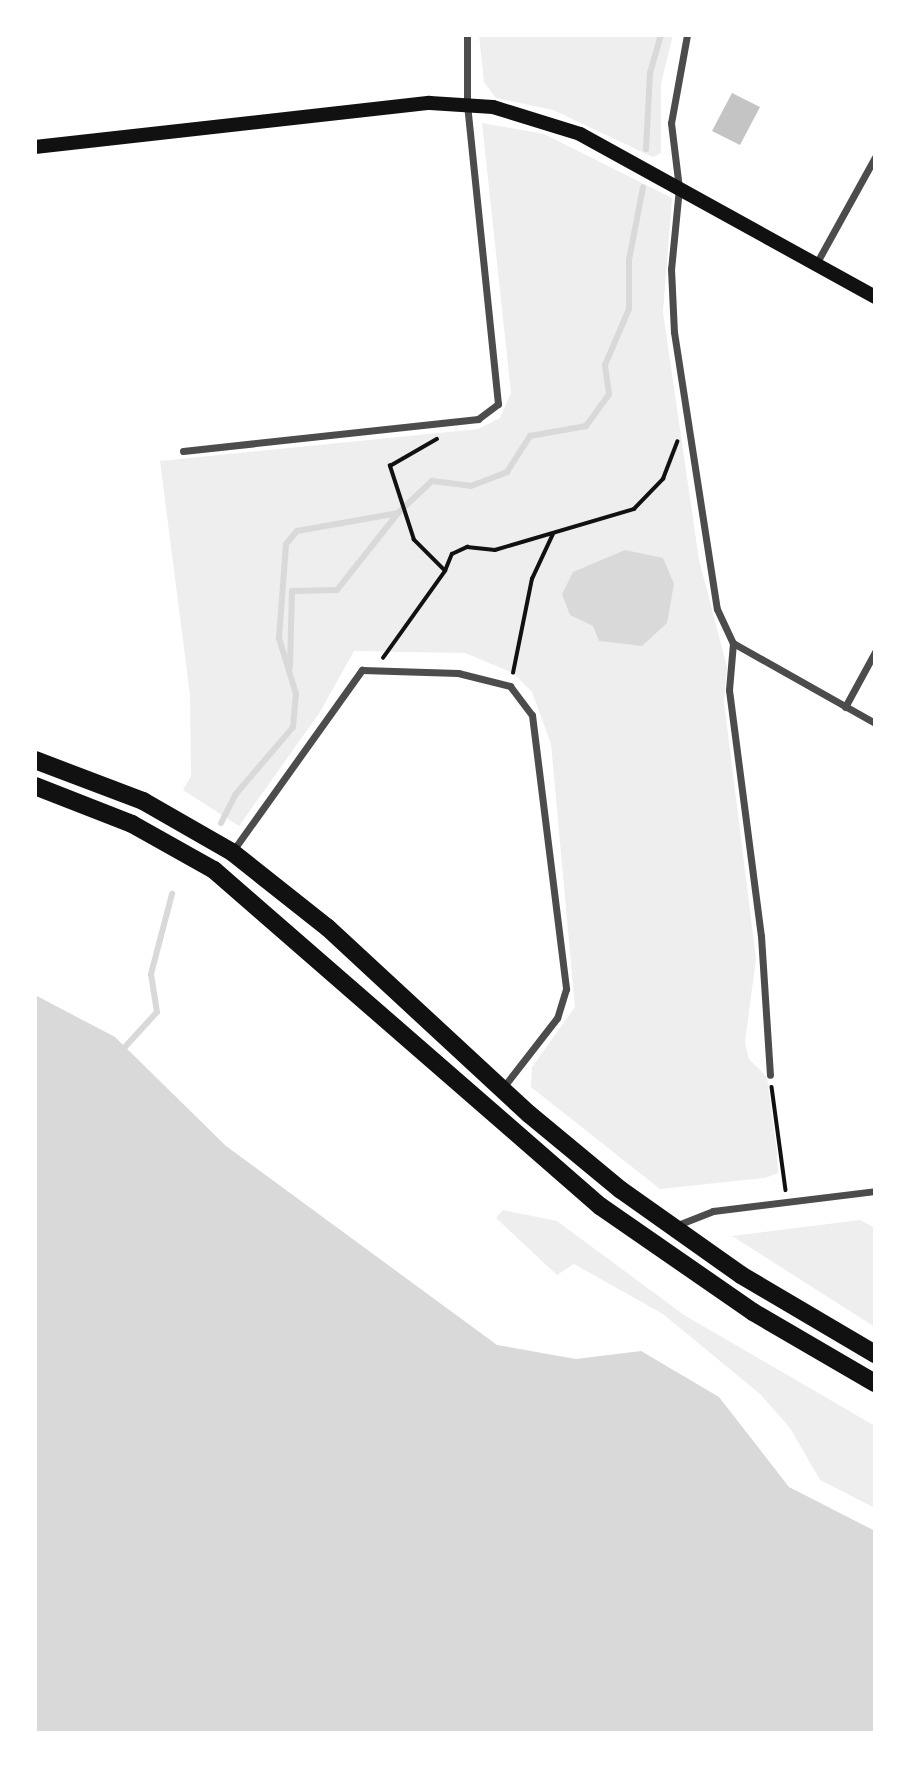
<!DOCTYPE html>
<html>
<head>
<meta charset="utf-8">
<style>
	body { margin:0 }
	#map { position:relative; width:910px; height:1768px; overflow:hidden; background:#fff; font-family:"Golos Text",sans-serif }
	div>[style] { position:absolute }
	.green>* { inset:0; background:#eee }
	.water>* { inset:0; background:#d9d9d9 }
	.stream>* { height:6px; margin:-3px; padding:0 3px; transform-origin:3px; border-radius:3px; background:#d9d9d9 }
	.building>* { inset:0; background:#c4c4c4 }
	.path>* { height:3.5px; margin:-1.75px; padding:0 1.75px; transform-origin:1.75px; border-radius:1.75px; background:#111 }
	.minor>* { height:7px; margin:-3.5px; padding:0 3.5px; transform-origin:3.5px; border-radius:3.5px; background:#4c4c4c }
	.secondary>* { height:14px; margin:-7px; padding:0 7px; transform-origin:7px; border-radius:7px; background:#111 }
	.primary>* { height:18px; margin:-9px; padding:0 9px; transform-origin:9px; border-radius:9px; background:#111 }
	span { translate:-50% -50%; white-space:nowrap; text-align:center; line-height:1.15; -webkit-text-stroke:5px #fff; paint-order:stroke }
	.frame { position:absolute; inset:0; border:37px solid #fff; pointer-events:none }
</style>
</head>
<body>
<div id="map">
	<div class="green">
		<div style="clip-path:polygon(479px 35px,673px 35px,661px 84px,661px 153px,653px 157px,553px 110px,496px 98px,484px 82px)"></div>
		<div style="clip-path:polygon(482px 123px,544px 134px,672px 198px,663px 312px,699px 560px,727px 667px,724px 702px,756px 959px,745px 1042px,749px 1059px,767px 1077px,777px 1152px,778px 1173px,765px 1178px,660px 1189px,531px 1087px,532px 1067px,575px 1007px,551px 744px,532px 692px,513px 673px,465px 653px,354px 651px,320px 712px,239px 826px,183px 790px,191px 776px,190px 695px,160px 461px,478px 429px,500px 418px,511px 393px)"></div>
		<div style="clip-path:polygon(503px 1210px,557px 1221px,684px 1315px,875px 1426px,875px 1508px,820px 1480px,790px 1428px,760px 1394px,663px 1314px,574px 1264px,557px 1275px,496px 1218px)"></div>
		<div style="clip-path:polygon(860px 1220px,875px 1228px,875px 1327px,732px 1236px)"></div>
	</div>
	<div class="water">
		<div style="clip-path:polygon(625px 550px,663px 558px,674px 584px,667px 623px,642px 646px,599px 641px,593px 626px,570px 615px,562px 594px,573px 572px)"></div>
		<div style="clip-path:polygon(35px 995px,115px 1037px,226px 1146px,497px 1345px,576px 1359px,641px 1351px,719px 1397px,789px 1487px,875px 1531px,875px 1733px,35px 1733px)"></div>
	</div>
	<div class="stream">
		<div style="left:646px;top:149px;width:76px;rotate:-87deg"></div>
		<div style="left:650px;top:73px;width:40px;rotate:-74deg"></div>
		<div style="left:290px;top:667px;width:76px;rotate:-88.5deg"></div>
		<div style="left:292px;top:591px;width:45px;rotate:-1.3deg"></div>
		<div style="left:337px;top:590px;width:98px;rotate:-51.6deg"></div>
		<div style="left:221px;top:823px;width:31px;rotate:-63deg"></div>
		<div style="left:235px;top:795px;width:89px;rotate:-49.5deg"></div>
		<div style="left:293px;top:727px;width:33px;rotate:-85deg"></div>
		<div style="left:296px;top:694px;width:59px;rotate:-106.9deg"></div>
		<div style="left:279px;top:638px;width:94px;rotate:-85.7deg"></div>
		<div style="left:286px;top:544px;width:17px;rotate:-50deg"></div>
		<div style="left:297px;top:531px;width:103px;rotate:-10.1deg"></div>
		<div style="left:398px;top:513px;width:47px;rotate:-43.3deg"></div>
		<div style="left:432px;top:481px;width:39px;rotate:7deg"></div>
		<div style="left:471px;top:486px;width:39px;rotate:-21deg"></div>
		<div style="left:507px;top:472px;width:43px;rotate:-57.4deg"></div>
		<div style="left:530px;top:436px;width:57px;rotate:-10.1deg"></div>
		<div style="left:586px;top:426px;width:39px;rotate:-54deg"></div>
		<div style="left:609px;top:394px;width:29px;rotate:-98deg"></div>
		<div style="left:605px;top:365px;width:61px;rotate:-66.8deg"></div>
		<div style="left:629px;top:309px;width:49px;rotate:-90deg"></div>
		<div style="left:629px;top:260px;width:74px;rotate:-79.1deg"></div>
		<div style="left:125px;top:1047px;width:47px;rotate:-47.6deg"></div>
		<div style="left:157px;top:1012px;width:38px;rotate:-99deg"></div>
		<div style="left:151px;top:974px;width:83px;rotate:-75.3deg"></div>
	</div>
	<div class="building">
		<div style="clip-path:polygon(732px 93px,760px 107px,740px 145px,712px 131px)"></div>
	</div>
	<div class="path">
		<div style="left:445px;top:571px;width:18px;rotate:-68deg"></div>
		<div style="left:452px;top:554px;width:17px;rotate:-25deg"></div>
		<div style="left:467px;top:547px;width:28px;rotate:6deg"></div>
		<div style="left:495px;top:550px;width:145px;rotate:-16.4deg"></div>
		<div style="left:634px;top:509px;width:42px;rotate:-46deg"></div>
		<div style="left:663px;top:479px;width:40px;rotate:-69deg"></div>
		<div style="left:383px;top:658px;width:107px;rotate:-54.5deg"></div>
		<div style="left:445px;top:571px;width:44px;rotate:-135deg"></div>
		<div style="left:414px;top:540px;width:78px;rotate:-108deg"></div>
		<div style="left:390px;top:466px;width:54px;rotate:-29.9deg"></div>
		<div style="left:513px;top:673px;width:96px;rotate:-78.6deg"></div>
		<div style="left:532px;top:579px;width:50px;rotate:-65deg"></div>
		<div style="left:772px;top:1087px;width:104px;rotate:82.3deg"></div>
	</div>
	<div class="minor">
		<div style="left:687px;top:35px;width:89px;rotate:100.3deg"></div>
		<div style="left:671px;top:123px;width:65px;rotate:83deg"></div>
		<div style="left:679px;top:188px;width:81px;rotate:95.6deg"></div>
		<div style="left:671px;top:269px;width:63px;rotate:87.3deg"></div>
		<div style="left:674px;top:332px;width:280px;rotate:81.2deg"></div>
		<div style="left:717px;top:609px;width:38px;rotate:65deg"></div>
		<div style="left:733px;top:643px;width:47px;rotate:94.9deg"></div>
		<div style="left:729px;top:690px;width:248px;rotate:82.6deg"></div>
		<div style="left:761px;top:936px;width:139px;rotate:86.3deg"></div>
		<div style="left:816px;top:264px;width:122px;rotate:-61.1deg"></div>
		<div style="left:183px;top:451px;width:297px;rotate:-6.2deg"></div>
		<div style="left:478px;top:419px;width:25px;rotate:-37deg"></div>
		<div style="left:498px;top:404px;width:301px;rotate:-95.9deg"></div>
		<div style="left:467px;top:105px;width:70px;rotate:-90deg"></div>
		<div style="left:733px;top:643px;width:163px;rotate:29.4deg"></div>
		<div style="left:845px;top:707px;width:63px;rotate:-61.4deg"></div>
		<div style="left:232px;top:852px;width:224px;rotate:-54.5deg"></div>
		<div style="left:362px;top:670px;width:96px;rotate:1.8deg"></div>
		<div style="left:458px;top:673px;width:54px;rotate:14deg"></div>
		<div style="left:510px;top:686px;width:36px;rotate:53deg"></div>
		<div style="left:532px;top:715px;width:276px;rotate:82.9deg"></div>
		<div style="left:566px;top:989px;width:30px;rotate:107deg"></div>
		<div style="left:557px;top:1018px;width:90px;rotate:127.8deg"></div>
		<div style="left:675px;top:1226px;width:41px;rotate:-21.5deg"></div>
		<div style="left:713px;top:1211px;width:163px;rotate:-7deg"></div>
	</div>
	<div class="secondary">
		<div style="left:35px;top:147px;width:397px;rotate:-6.4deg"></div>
		<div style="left:430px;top:103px;width:63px;rotate:3.6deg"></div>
		<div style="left:493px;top:107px;width:91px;rotate:17.2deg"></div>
		<div style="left:580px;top:134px;width:337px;rotate:28.9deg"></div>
	</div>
	<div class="primary">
		<div style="left:35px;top:760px;width:116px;rotate:20.8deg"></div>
		<div style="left:143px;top:801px;width:103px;rotate:29.8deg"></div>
		<div style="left:232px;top:852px;width:122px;rotate:38.4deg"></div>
		<div style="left:328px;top:928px;width:274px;rotate:42.8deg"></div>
		<div style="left:529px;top:1114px;width:119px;rotate:39.6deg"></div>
		<div style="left:621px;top:1190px;width:147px;rotate:35.3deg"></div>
		<div style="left:741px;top:1275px;width:156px;rotate:30.5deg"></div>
		<div style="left:35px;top:786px;width:104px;rotate:21.4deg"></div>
		<div style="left:132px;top:824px;width:94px;rotate:29.3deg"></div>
		<div style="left:214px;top:870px;width:512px;rotate:41.04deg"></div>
		<div style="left:600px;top:1206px;width:186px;rotate:34.7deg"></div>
		<div style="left:753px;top:1312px;width:141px;rotate:30.2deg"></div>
	</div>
	<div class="frame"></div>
</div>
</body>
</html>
